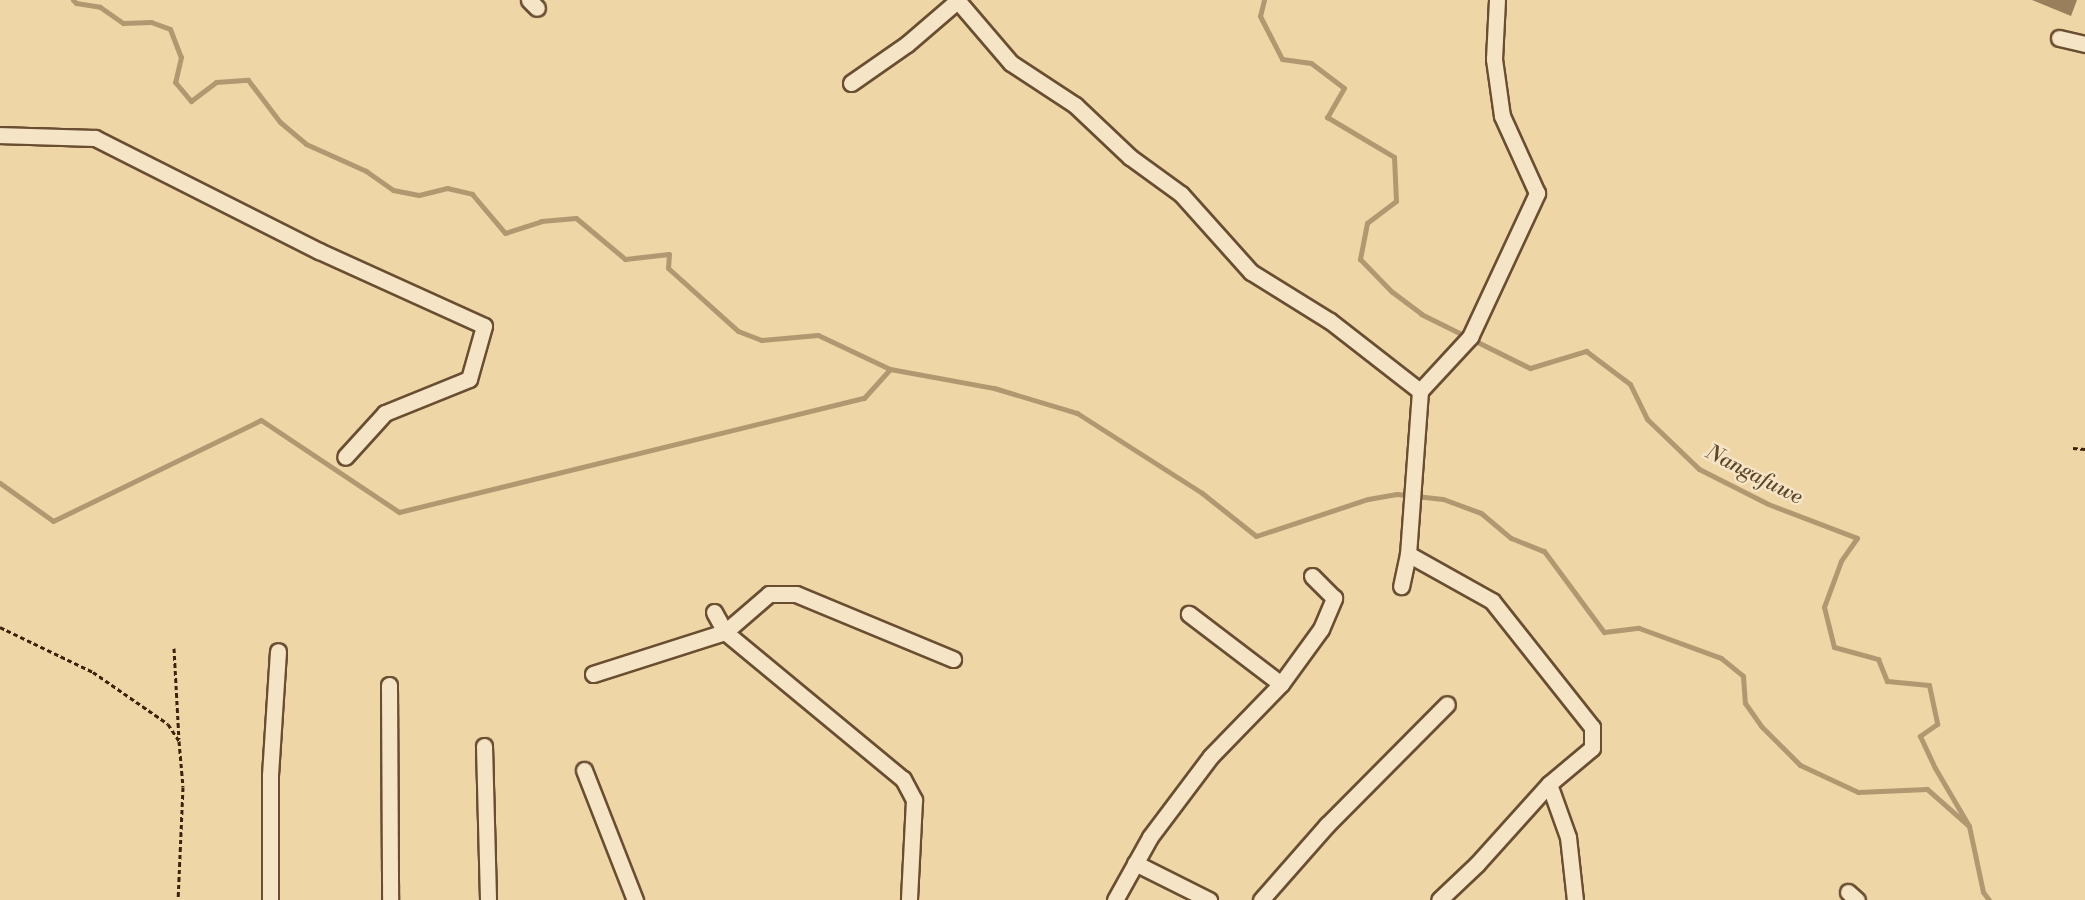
<!DOCTYPE html>
<html>
<head>
<meta charset="utf-8">
<style>
	body { margin:0 }
	#map { position:relative; width:2085px; height:900px; overflow:hidden; background:#efd6a6; font-family:"Libre Bodoni",serif }
	div>[style] { position:absolute }
	.stream>* { height:5px; margin:-2.5px; padding:0 2.5px; transform-origin:2.5px; border-radius:2.5px; background:#b29871 }
	.building>* { inset:0; background:#997f5c }
	.path>* { height:3px; margin-top:-1.5px; transform-origin:0; background:repeating-linear-gradient(90deg,#3c210b 0 4.5px,transparent 0 7.5px) }
	.roads { filter:drop-shadow(2px 0 #694e32) drop-shadow(-2px 0 #694e32) drop-shadow(0 2px #694e32) drop-shadow(0 -2px #694e32) }
	.street>* { height:15px; margin:-7.5px; padding:0 7.5px; transform-origin:7.5px; border-radius:7.5px; background:#f5e4c5 }
	span { translate:-50% -50%; white-space:nowrap; text-align:center; line-height:1.15; -webkit-text-stroke:5px #f5e4c5; paint-order:stroke }
	.water-label { font-size:21px; color:#5f452a; font-style:italic }
</style>
</head>
<body>
<div id="map">
	<div class="stream">
		<div style="left:73px;top:0;width:4px;rotate:45deg"></div>
		<div style="left:76px;top:3px;width:24px;rotate:9deg"></div>
		<div style="left:100px;top:7px;width:28px;rotate:35deg"></div>
		<div style="left:123px;top:23px;width:28px;rotate:-2deg"></div>
		<div style="left:151px;top:22px;width:20px;rotate:20deg"></div>
		<div style="left:170px;top:29px;width:30px;rotate:69deg"></div>
		<div style="left:181px;top:57px;width:26px;rotate:103deg"></div>
		<div style="left:175px;top:82px;width:25px;rotate:50deg"></div>
		<div style="left:191px;top:101px;width:31px;rotate:-37deg"></div>
		<div style="left:216px;top:82px;width:32px;rotate:-4deg"></div>
		<div style="left:248px;top:80px;width:53px;rotate:52.7deg"></div>
		<div style="left:280px;top:122px;width:34px;rotate:40deg"></div>
		<div style="left:306px;top:144px;width:66px;rotate:24.2deg"></div>
		<div style="left:366px;top:171px;width:33px;rotate:35deg"></div>
		<div style="left:393px;top:190px;width:26px;rotate:11deg"></div>
		<div style="left:419px;top:195px;width:29px;rotate:-14deg"></div>
		<div style="left:447px;top:188px;width:26px;rotate:13deg"></div>
		<div style="left:472px;top:194px;width:51px;rotate:49.8deg"></div>
		<div style="left:505px;top:233px;width:38px;rotate:-18deg"></div>
		<div style="left:541px;top:221px;width:35px;rotate:-5deg"></div>
		<div style="left:576px;top:218px;width:64px;rotate:39.9deg"></div>
		<div style="left:625px;top:259px;width:44px;rotate:-6.5deg"></div>
		<div style="left:669px;top:254px;width:14px;rotate:94deg"></div>
		<div style="left:668px;top:268px;width:94px;rotate:42deg"></div>
		<div style="left:738px;top:331px;width:25px;rotate:21deg"></div>
		<div style="left:761px;top:340px;width:57px;rotate:-5deg"></div>
		<div style="left:818px;top:335px;width:80px;rotate:25.3deg"></div>
		<div style="left:890px;top:369px;width:106px;rotate:10.4deg"></div>
		<div style="left:994px;top:388px;width:87px;rotate:16.8deg"></div>
		<div style="left:1077px;top:413px;width:148px;rotate:32.6deg"></div>
		<div style="left:1202px;top:493px;width:69px;rotate:38.5deg"></div>
		<div style="left:1256px;top:536px;width:118px;rotate:-18.3deg"></div>
		<div style="left:1368px;top:499px;width:29px;rotate:-10deg"></div>
		<div style="left:1397px;top:494px;width:46px;rotate:6.2deg"></div>
		<div style="left:1443px;top:499px;width:40px;rotate:20.2deg"></div>
		<div style="left:1481px;top:513px;width:39px;rotate:40deg"></div>
		<div style="left:1511px;top:538px;width:35px;rotate:22deg"></div>
		<div style="left:1544px;top:551px;width:101px;rotate:53.5deg"></div>
		<div style="left:1604px;top:632px;width:35px;rotate:-7deg"></div>
		<div style="left:1639px;top:628px;width:87px;rotate:20.1deg"></div>
		<div style="left:1721px;top:658px;width:28px;rotate:39deg"></div>
		<div style="left:1743px;top:676px;width:27px;rotate:86deg"></div>
		<div style="left:1745px;top:703px;width:28px;rotate:55deg"></div>
		<div style="left:1761px;top:726px;width:55px;rotate:45deg"></div>
		<div style="left:1800px;top:765px;width:64px;rotate:25deg"></div>
		<div style="left:1858px;top:792px;width:69px;rotate:-2.5deg"></div>
		<div style="left:1927px;top:789px;width:56px;rotate:41.4deg"></div>
		<div style="left:1264px;top:0;width:16px;rotate:104deg"></div>
		<div style="left:1260px;top:16px;width:48px;rotate:62.9deg"></div>
		<div style="left:1282px;top:59px;width:29px;rotate:8deg"></div>
		<div style="left:1311px;top:63px;width:41px;rotate:37.1deg"></div>
		<div style="left:1344px;top:88px;width:34px;rotate:120deg"></div>
		<div style="left:1327px;top:117px;width:78px;rotate:30.8deg"></div>
		<div style="left:1394px;top:157px;width:44px;rotate:87.4deg"></div>
		<div style="left:1396px;top:201px;width:36px;rotate:143deg"></div>
		<div style="left:1367px;top:223px;width:37px;rotate:101deg"></div>
		<div style="left:1360px;top:259px;width:45px;rotate:45.9deg"></div>
		<div style="left:1391px;top:291px;width:38px;rotate:37deg"></div>
		<div style="left:1421px;top:314px;width:122px;rotate:26.4deg"></div>
		<div style="left:1530px;top:368px;width:59px;rotate:-16.9deg"></div>
		<div style="left:1586px;top:351px;width:55px;rotate:36.9deg"></div>
		<div style="left:1630px;top:384px;width:39px;rotate:64deg"></div>
		<div style="left:1647px;top:419px;width:72px;rotate:43.9deg"></div>
		<div style="left:1699px;top:469px;width:77px;rotate:26.9deg"></div>
		<div style="left:1768px;top:504px;width:95px;rotate:20.9deg"></div>
		<div style="left:1857px;top:538px;width:28px;rotate:125deg"></div>
		<div style="left:1841px;top:561px;width:49px;rotate:110.3deg"></div>
		<div style="left:1824px;top:607px;width:41px;rotate:76deg"></div>
		<div style="left:1834px;top:647px;width:46px;rotate:15.3deg"></div>
		<div style="left:1878px;top:659px;width:24px;rotate:68deg"></div>
		<div style="left:1887px;top:681px;width:42px;rotate:5.4deg"></div>
		<div style="left:1929px;top:685px;width:40px;rotate:78deg"></div>
		<div style="left:1937px;top:724px;width:21px;rotate:145deg"></div>
		<div style="left:1920px;top:736px;width:35px;rotate:65deg"></div>
		<div style="left:1935px;top:768px;width:67px;rotate:59.6deg"></div>
		<div style="left:1969px;top:826px;width:67px;rotate:78deg"></div>
		<div style="left:1983px;top:892px;width:10px;rotate:53deg"></div>
		<div style="left:0;top:483px;width:65px;rotate:35.6deg"></div>
		<div style="left:53px;top:521px;width:231px;rotate:-25.9deg"></div>
		<div style="left:261px;top:420px;width:166px;rotate:33.7deg"></div>
		<div style="left:399px;top:512px;width:479px;rotate:-13.8deg"></div>
		<div style="left:864px;top:398px;width:39px;rotate:-48deg"></div>
	</div>
	<div class="building">
		<div style="clip-path:polygon(2032px 0,2077px 0,2071px 16px)"></div>
	</div>
	<div class="path">
		<div style="left:2073px;top:448px;width:12px;rotate:5deg"></div>
		<div style="left:0;top:627px;width:103px;rotate:25.8deg"></div>
		<div style="left:93px;top:672px;width:91px;rotate:34.7deg"></div>
		<div style="left:168px;top:724px;width:20px;rotate:57deg"></div>
		<div style="left:179px;top:741px;width:46px;rotate:85deg"></div>
		<div style="left:183px;top:787px;width:113px;rotate:92.5deg"></div>
		<div style="left:174px;top:648px;width:91px;rotate:86.9deg"></div>
	</div>
	<div class="roads">
		<div class="street">
			<div style="left:529px;top:0;width:11px;rotate:45deg"></div>
			<div style="left:957px;top:0;width:83px;rotate:49.4deg"></div>
			<div style="left:1011px;top:63px;width:77px;rotate:33.3deg"></div>
			<div style="left:1075px;top:105px;width:76px;rotate:43.4deg"></div>
			<div style="left:1130px;top:157px;width:63px;rotate:36deg"></div>
			<div style="left:1181px;top:194px;width:105px;rotate:48.1deg"></div>
			<div style="left:1251px;top:272px;width:93px;rotate:31.8deg"></div>
			<div style="left:1330px;top:321px;width:114px;rotate:37.9deg"></div>
			<div style="left:1420px;top:391px;width:163px;rotate:94.2deg"></div>
			<div style="left:1408px;top:554px;width:33px;rotate:102deg"></div>
			<div style="left:2059px;top:38px;width:27px;rotate:13deg"></div>
			<div style="left:851px;top:83px;width:68px;rotate:-34.9deg"></div>
			<div style="left:907px;top:44px;width:66px;rotate:-40.7deg"></div>
			<div style="left:0;top:135px;width:95px;rotate:1.8deg"></div>
			<div style="left:95px;top:138px;width:251px;rotate:26.8deg"></div>
			<div style="left:319px;top:251px;width:181px;rotate:24.4deg"></div>
			<div style="left:484px;top:326px;width:55px;rotate:105.8deg"></div>
			<div style="left:469px;top:379px;width:91px;rotate:158deg"></div>
			<div style="left:385px;top:413px;width:59px;rotate:132.3deg"></div>
			<div style="left:1420px;top:391px;width:74px;rotate:-47.2deg"></div>
			<div style="left:1470px;top:337px;width:159px;rotate:-65deg"></div>
			<div style="left:1537px;top:193px;width:85px;rotate:-114.4deg"></div>
			<div style="left:1502px;top:116px;width:58px;rotate:-98deg"></div>
			<div style="left:1494px;top:59px;width:59px;rotate:-87.1deg"></div>
			<div style="left:1408px;top:554px;width:96px;rotate:29.2deg"></div>
			<div style="left:1492px;top:601px;width:161px;rotate:51.6deg"></div>
			<div style="left:1592px;top:727px;width:21px;rotate:90deg"></div>
			<div style="left:1592px;top:748px;width:56px;rotate:140.1deg"></div>
			<div style="left:1549px;top:784px;width:108px;rotate:132deg"></div>
			<div style="left:1477px;top:864px;width:52px;rotate:136.5deg"></div>
			<div style="left:714px;top:612px;width:23px;rotate:61deg"></div>
			<div style="left:725px;top:632px;width:231px;rotate:39.6deg"></div>
			<div style="left:903px;top:779px;width:24px;rotate:62deg"></div>
			<div style="left:914px;top:800px;width:100px;rotate:92.9deg"></div>
			<div style="left:593px;top:674px;width:139px;rotate:-17.7deg"></div>
			<div style="left:725px;top:632px;width:58px;rotate:-40.8deg"></div>
			<div style="left:769px;top:594px;width:27px"></div>
			<div style="left:796px;top:594px;width:170px;rotate:22.5deg"></div>
			<div style="left:1281px;top:684px;width:68px;rotate:-54deg"></div>
			<div style="left:1321px;top:629px;width:34px;rotate:-67deg"></div>
			<div style="left:1334px;top:598px;width:31px;rotate:-135deg"></div>
			<div style="left:389px;top:685px;width:215px;rotate:89.7deg"></div>
			<div style="left:484px;top:746px;width:154px;rotate:88.5deg"></div>
			<div style="left:584px;top:770px;width:140px;rotate:68.6deg"></div>
			<div style="left:1549px;top:784px;width:56px;rotate:70.3deg"></div>
			<div style="left:1568px;top:837px;width:63px;rotate:83.7deg"></div>
			<div style="left:1135px;top:863px;width:83px;rotate:26.6deg"></div>
			<div style="left:1848px;top:892px;width:12px;rotate:42deg"></div>
			<div style="left:270px;top:900px;width:125px;rotate:-90deg"></div>
			<div style="left:270px;top:775px;width:124px;rotate:-86.3deg"></div>
			<div style="left:1115px;top:900px;width:72px;rotate:-60.9deg"></div>
			<div style="left:1150px;top:837px;width:101px;rotate:-53deg"></div>
			<div style="left:1211px;top:756px;width:100px;rotate:-45.8deg"></div>
			<div style="left:1281px;top:684px;width:116px;rotate:-142.7deg"></div>
			<div style="left:1261px;top:900px;width:100px;rotate:-48.7deg"></div>
			<div style="left:1327px;top:825px;width:170px;rotate:-45.2deg"></div>
		</div>
	</div>
	<div class="water-label">
		<span style="left:1754px;top:475px;rotate:27deg">Nangafuwe</span>
	</div>
</div>
</body>
</html>
